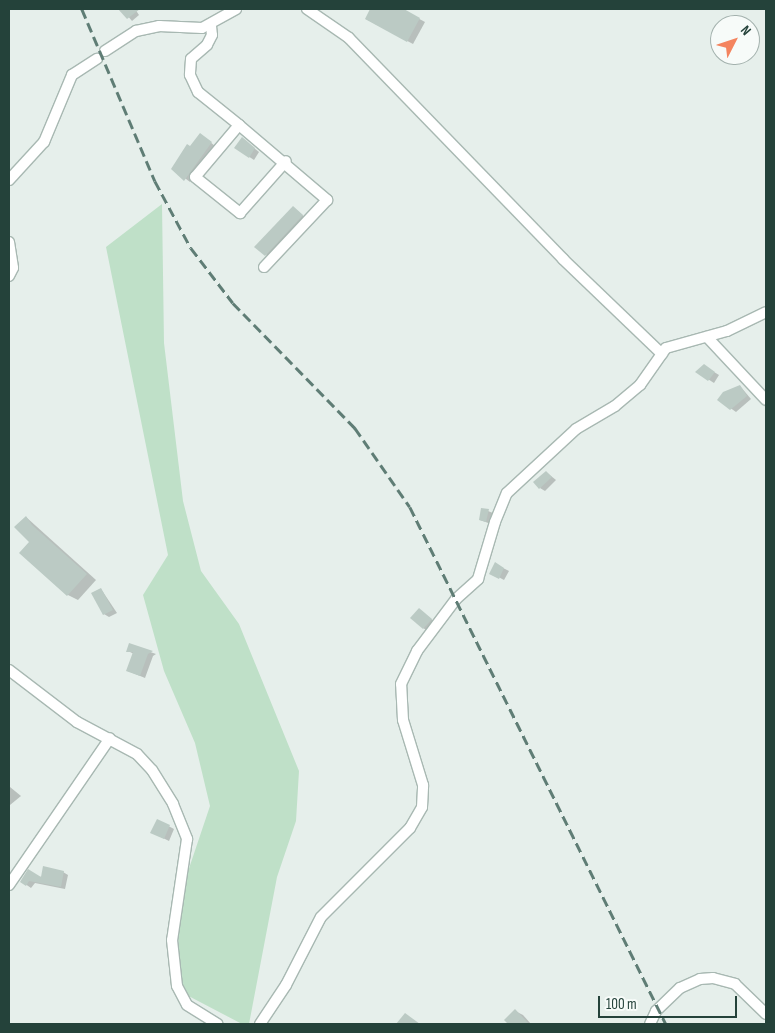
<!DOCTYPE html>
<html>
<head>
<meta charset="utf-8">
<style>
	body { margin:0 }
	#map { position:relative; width:775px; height:1033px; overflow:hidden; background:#e6efeb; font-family:"Sofia Sans Condensed",sans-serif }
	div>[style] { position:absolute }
	.green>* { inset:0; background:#bfe0c8 }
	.shadow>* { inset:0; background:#0003 }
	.building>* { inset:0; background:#bbcac4 }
	.roads { filter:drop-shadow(1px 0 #a8b8b2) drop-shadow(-1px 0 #a8b8b2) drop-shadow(0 1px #a8b8b2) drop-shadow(0 -1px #a8b8b2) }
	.minor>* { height:10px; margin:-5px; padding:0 5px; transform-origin:5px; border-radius:5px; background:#fff }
	.rail>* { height:2.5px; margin-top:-1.25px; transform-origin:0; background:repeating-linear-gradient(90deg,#5f7d75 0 10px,transparent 0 15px) }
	span { translate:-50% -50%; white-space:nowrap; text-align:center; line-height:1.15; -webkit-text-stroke:4px #f7fbf9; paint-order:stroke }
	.frame { position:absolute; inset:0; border:10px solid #24423a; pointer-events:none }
	.north { position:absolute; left:710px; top:15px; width:50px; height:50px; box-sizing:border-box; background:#f7fbf9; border:1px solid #a3b1ad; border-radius:50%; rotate:49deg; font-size:14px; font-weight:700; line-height:20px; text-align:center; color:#24423a }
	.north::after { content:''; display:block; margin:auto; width:18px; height:22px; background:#f4845f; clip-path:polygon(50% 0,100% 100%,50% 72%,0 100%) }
	.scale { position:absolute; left:598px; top:996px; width:139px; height:22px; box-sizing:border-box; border:2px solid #24423a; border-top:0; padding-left:6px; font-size:15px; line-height:18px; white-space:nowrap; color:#24423a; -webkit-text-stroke:4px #f7fbf9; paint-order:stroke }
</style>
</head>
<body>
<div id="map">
	<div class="green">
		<div style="clip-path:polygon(162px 204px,164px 343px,183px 501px,201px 571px,239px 624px,299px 771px,296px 821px,277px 877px,249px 1024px,242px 1024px,179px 991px,178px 901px,210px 806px,195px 743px,164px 671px,143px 595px,168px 555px,106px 247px)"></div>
	</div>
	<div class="shadow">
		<div style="clip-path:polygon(122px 9px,135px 9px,139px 15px,132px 21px)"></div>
		<div style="clip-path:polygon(372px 9px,401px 9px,425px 22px,413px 44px,366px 19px)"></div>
		<div style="clip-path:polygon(204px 137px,215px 146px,190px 182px,173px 169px)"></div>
		<div style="clip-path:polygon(242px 138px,259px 152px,254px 160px,236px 148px)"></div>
		<div style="clip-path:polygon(294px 208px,307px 219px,271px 257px,266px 255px)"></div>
		<div style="clip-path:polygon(704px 366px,719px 375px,714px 383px,697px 372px)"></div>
		<div style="clip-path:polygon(740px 386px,751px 399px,736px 412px,719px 400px)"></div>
		<div style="clip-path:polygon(546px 472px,556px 480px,545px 491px,540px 488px)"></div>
		<div style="clip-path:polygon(488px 511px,493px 513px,491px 524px,480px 520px)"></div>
		<div style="clip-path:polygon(26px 517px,96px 580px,78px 600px,68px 595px,30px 542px)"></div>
		<div style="clip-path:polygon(495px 564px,509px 571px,504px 580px,491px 573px)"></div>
		<div style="clip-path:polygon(101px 589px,117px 613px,109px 617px,104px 614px)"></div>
		<div style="clip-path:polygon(419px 609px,436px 623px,428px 631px,423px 628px)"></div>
		<div style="clip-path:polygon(130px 645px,156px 654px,153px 656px,145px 678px,128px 671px,134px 654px,128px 651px)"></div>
		<div style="clip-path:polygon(10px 787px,21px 796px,10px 805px,9px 788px)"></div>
		<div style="clip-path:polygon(157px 820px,174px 829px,169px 841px,157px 835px)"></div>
		<div style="clip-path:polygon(63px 872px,68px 875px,65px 889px,35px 883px,31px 888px,21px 881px)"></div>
		<div style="clip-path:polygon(515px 1011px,523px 1015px,531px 1024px,510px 1024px,506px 1020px)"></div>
	</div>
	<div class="building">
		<div style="clip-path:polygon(118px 9px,140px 9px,127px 19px)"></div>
		<div style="clip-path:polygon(370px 9px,404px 9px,420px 18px,407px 42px,365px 19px)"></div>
		<div style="clip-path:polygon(200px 133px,212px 142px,184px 181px,171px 169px,187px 144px,190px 146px)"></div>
		<div style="clip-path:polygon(242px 137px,255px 148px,249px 158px,234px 148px)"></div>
		<div style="clip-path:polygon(293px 206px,303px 215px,265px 256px,254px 247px)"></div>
		<div style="clip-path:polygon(704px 364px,715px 372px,708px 381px,695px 372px)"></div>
		<div style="clip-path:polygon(740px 385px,747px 396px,730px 410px,717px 400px,723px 392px)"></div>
		<div style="clip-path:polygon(546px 471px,552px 477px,539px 489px,533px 482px)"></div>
		<div style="clip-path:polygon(481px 508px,489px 509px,486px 522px,479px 520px)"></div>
		<div style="clip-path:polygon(26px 516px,32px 525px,87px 574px,67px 596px,19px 553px,29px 542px,14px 527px)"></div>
		<div style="clip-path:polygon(495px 562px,504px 568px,499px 579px,489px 574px)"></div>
		<div style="clip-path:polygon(101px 588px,113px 610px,103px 615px,91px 593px)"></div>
		<div style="clip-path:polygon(419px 608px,432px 619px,423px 629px,410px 618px)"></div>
		<div style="clip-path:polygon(129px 643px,153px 651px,148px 654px,140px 676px,126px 671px,133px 652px,126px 652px)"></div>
		<div style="clip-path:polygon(157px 819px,170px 825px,164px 839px,150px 833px)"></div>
		<div style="clip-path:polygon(43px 866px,64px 871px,61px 887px,29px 881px,26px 886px,20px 882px,28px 869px,41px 877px)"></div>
		<div style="clip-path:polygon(515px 1009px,529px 1024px,508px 1024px,504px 1020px)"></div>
		<div style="clip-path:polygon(405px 1013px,420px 1024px,396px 1024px)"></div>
	</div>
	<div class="roads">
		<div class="minor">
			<div style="left:307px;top:9px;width:51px;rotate:34.6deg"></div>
			<div style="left:349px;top:38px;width:308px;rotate:45.9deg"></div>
			<div style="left:563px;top:259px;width:137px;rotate:43.8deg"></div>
			<div style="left:211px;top:26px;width:9px;rotate:84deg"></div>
			<div style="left:212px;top:35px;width:11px;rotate:117deg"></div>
			<div style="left:207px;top:45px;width:21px;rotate:139deg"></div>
			<div style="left:191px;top:59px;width:16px;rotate:94deg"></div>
			<div style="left:190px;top:75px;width:19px;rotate:65deg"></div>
			<div style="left:198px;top:92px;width:53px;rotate:38.8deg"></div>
			<div style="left:239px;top:125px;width:68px;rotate:130.2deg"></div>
			<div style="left:195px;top:177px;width:58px;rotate:38.7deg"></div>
			<div style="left:240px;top:213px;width:69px;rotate:-48.5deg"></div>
			<div style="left:105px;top:51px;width:37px;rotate:-33deg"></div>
			<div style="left:136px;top:31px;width:24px;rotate:-12deg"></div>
			<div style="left:159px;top:26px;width:43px;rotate:2.7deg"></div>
			<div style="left:202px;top:28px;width:39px;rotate:-29deg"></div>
			<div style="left:239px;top:125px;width:116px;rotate:40.4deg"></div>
			<div style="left:327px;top:200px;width:92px;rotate:133.2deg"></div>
			<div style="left:9px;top:180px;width:52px;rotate:-47.4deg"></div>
			<div style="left:44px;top:142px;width:73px;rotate:-67.3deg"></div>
			<div style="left:72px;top:75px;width:30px;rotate:-33deg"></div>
			<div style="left:9px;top:242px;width:26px;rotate:81deg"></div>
			<div style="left:13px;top:268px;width:9px;rotate:117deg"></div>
			<div style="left:707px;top:337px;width:86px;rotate:46.9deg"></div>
			<div style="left:9px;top:670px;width:86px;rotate:37.4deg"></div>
			<div style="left:77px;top:722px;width:68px;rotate:28.1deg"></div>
			<div style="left:137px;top:754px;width:22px;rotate:47deg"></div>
			<div style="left:152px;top:770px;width:40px;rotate:58deg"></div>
			<div style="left:173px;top:804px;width:38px;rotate:68deg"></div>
			<div style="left:187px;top:839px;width:102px;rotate:98.4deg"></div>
			<div style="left:172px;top:940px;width:46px;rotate:83.8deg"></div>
			<div style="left:177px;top:986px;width:21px;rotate:62deg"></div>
			<div style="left:187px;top:1005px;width:36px;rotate:32deg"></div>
			<div style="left:9px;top:885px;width:178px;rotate:-55.5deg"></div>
			<div style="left:260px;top:1024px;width:47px;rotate:-56.3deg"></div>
			<div style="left:286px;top:985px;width:76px;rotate:-62.8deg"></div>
			<div style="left:321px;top:917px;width:126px;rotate:-45deg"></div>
			<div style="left:410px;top:828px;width:24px;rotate:-60deg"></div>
			<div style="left:422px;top:807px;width:22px;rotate:-87deg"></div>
			<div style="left:423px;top:785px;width:68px;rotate:-107.1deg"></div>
			<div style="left:403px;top:720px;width:36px;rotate:-93deg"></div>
			<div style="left:401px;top:684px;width:37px;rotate:-64deg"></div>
			<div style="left:417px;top:651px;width:65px;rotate:-53.1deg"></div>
			<div style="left:456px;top:599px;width:30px;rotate:-42deg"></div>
			<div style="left:478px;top:579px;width:59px;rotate:-73.4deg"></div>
			<div style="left:495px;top:522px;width:31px;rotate:-68deg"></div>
			<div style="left:507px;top:493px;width:94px;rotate:-42.8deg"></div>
			<div style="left:576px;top:429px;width:45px;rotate:-30.5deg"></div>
			<div style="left:615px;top:406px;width:33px;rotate:-40deg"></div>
			<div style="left:640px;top:385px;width:45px;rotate:-54.9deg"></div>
			<div style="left:666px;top:348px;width:63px;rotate:-15.6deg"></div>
			<div style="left:727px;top:331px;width:43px;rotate:-26deg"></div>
			<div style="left:650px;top:1024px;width:14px;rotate:-65deg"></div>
			<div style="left:656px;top:1011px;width:33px;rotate:-44deg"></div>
			<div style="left:680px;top:988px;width:22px;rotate:-24deg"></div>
			<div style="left:700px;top:979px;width:13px;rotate:-4deg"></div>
			<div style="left:713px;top:978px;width:23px;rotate:15deg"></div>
			<div style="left:735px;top:984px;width:43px;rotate:44.1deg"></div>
		</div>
	</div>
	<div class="rail">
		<div style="left:82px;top:9px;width:187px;rotate:67deg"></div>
		<div style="left:155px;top:181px;width:76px;rotate:61.8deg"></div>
		<div style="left:191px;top:248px;width:69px;rotate:52.6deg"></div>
		<div style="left:233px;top:303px;width:175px;rotate:45.7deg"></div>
		<div style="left:355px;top:428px;width:96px;rotate:55.2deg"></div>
		<div style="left:410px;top:507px;width:577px;rotate:63.66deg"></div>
	</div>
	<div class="frame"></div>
	<div class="north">N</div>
	<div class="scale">100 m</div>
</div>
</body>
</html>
